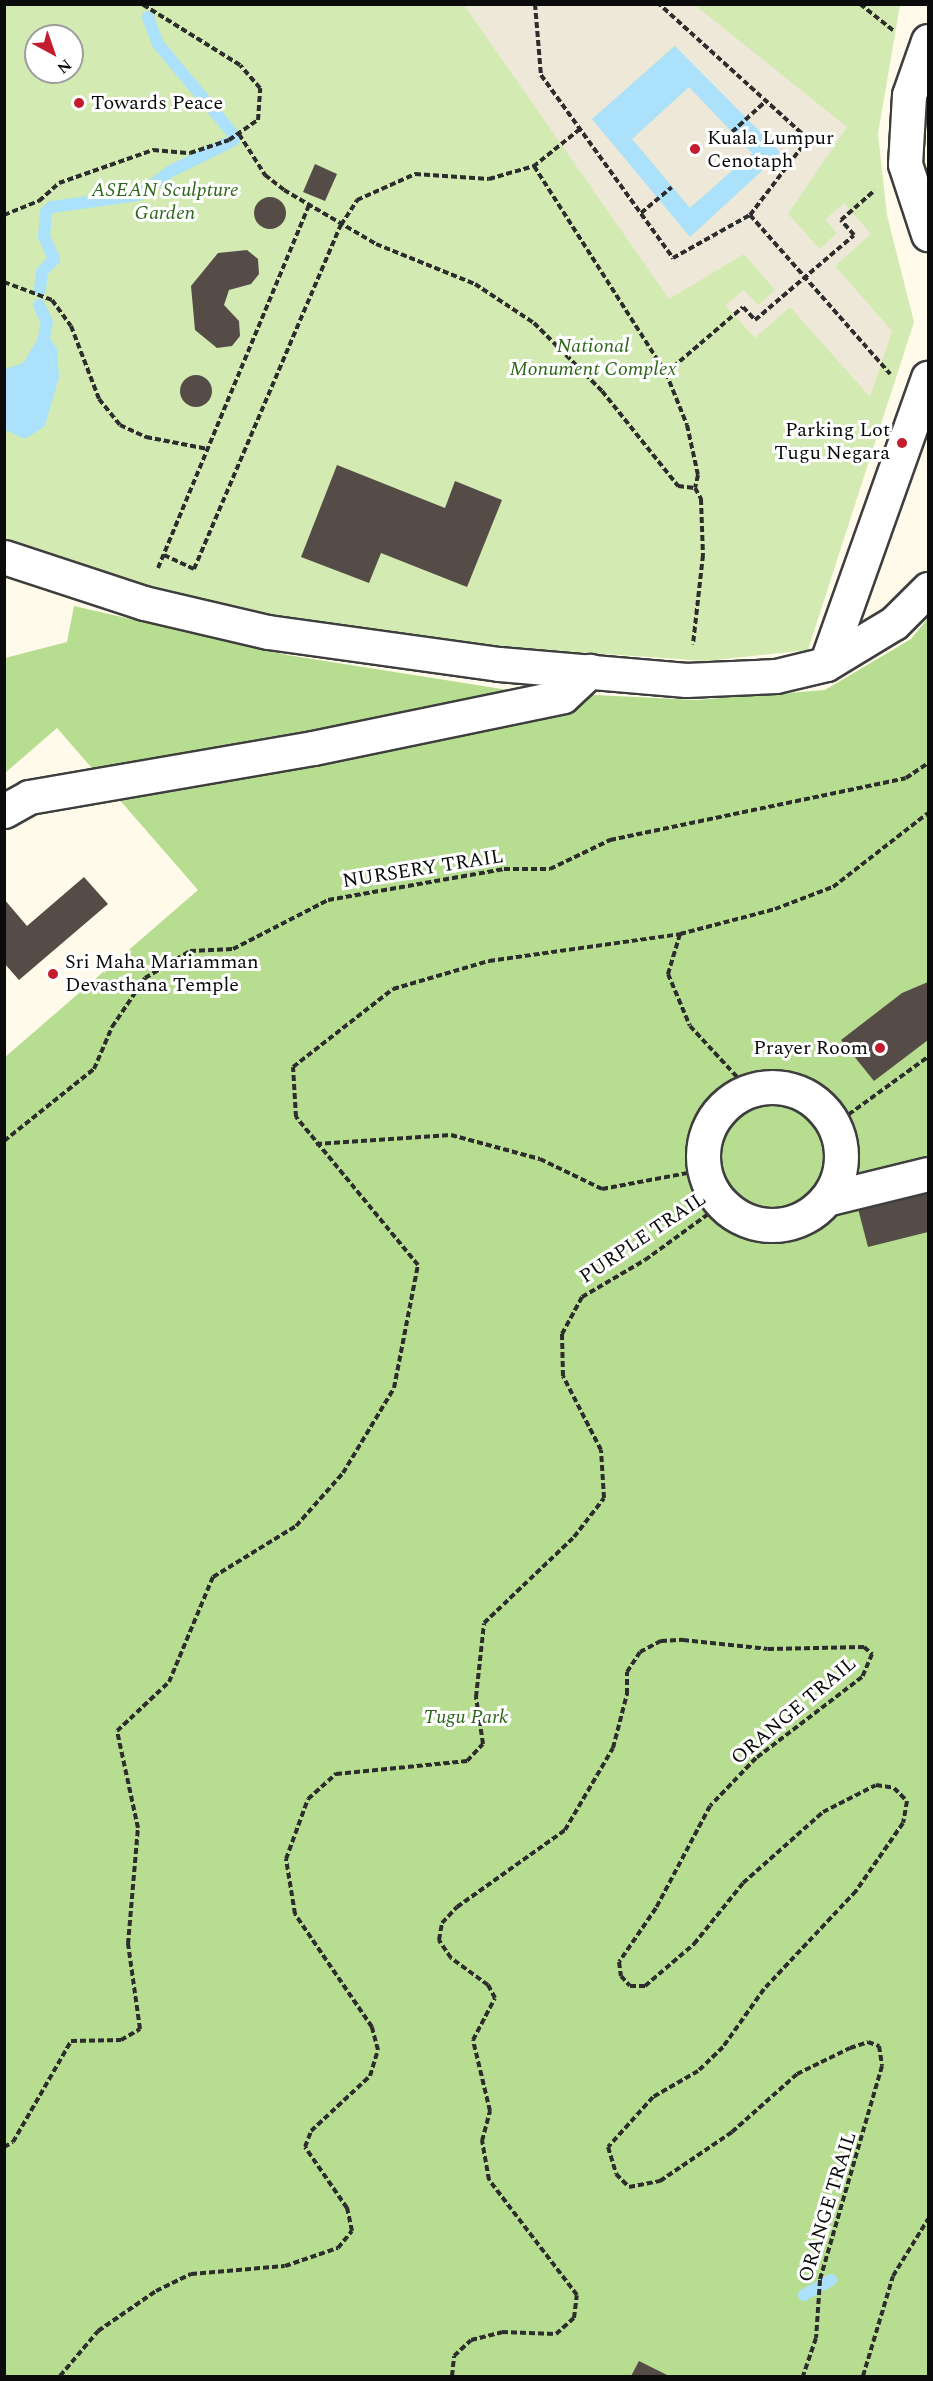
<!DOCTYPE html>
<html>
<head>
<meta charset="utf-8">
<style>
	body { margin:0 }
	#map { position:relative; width:933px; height:2381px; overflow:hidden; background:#fffaea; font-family:Spectral,serif }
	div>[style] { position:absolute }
	.green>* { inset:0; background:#d3ebb2 }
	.forest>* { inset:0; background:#b7dd90 }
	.plaza>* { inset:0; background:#eee8d9 }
	.water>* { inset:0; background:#abe1fa }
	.stream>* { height:12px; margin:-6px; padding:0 6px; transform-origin:6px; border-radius:6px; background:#abe1fa }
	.building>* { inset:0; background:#554c47 }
	.round { border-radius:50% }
	.path>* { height:4px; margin-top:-2px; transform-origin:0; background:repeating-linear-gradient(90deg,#2d2d2d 0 6px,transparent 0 9px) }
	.roads { filter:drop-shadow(2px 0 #3e3e3e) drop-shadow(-2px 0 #3e3e3e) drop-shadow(0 2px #3e3e3e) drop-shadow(0 -2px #3e3e3e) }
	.minor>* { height:33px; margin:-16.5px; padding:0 16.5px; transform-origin:16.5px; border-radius:16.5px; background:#fff }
	.minor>.ring { margin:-16.5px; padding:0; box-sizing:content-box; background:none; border:33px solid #fff; border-radius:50% }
	.dots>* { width:16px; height:16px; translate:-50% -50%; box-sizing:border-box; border:3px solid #fff; border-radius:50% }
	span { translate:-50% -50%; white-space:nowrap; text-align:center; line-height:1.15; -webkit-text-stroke:6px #fff; paint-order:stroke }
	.poi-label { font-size:20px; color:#0b0b0b }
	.left { translate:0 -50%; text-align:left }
	.right { translate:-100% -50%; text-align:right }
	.park-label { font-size:20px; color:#2d6619; font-style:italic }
	.street-label { font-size:20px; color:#0b0b0b }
	.frame { position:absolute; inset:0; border:6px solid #0b0b0b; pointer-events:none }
	.north { position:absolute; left:24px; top:24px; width:60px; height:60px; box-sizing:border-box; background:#fff; border:2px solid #9d9d9d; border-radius:50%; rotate:140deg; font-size:16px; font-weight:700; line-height:24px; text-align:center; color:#0b0b0b }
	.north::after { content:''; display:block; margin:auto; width:21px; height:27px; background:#c21c2e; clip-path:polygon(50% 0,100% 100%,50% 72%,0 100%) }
</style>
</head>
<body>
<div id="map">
	<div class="green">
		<div style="clip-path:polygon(evenodd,5px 5px,900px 5px,878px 134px,887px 215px,914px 322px,808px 650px,706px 661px,419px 641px,170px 598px,5px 544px,5px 5px,36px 36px,72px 36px,72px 72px,36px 72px,36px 36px)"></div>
	</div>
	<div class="forest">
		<div style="clip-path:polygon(74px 606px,287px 655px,514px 691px,696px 700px,825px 690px,911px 639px,928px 618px,928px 2376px,5px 2376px,4px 1058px,198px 890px,57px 728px,5px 773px,5px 658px,67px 642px)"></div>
	</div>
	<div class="plaza">
		<div style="clip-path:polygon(evenodd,464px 5px,695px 5px,847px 127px,788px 214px,820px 249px,837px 233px,825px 220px,844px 203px,871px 234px,835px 266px,892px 331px,870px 397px,790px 307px,755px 338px,725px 305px,744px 290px,758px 305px,775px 290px,744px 254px,669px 299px,464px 5px,674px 46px,781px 153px,690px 237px,593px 119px,674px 46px)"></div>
		<div style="clip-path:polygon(690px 86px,752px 153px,690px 208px,632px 139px)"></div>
	</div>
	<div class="water">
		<div style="clip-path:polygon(evenodd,675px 46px,781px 153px,690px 237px,592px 119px,675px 46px,689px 87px,752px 153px,690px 208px,632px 139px,689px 87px)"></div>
		<div style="clip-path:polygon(39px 337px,50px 338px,57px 349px,59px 377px,45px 426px,25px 439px,5px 430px,5px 369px,23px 363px)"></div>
	</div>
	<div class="stream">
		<div style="left:148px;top:17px;width:29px;rotate:70deg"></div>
		<div style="left:158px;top:44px;width:119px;rotate:50.1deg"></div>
		<div style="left:40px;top:290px;width:18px;rotate:-84deg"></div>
		<div style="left:42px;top:272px;width:18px;rotate:-47deg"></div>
		<div style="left:54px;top:259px;width:24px;rotate:-114deg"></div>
		<div style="left:44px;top:237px;width:25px;rotate:-85deg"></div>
		<div style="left:46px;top:212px;width:8px;rotate:-40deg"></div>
		<div style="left:52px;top:207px;width:88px;rotate:-7.9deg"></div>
		<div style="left:139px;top:195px;width:40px;rotate:-37deg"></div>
		<div style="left:171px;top:171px;width:70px;rotate:-26.2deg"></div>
		<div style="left:39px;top:305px;width:19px;rotate:65deg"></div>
		<div style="left:47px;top:322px;width:31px;rotate:101deg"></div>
		<div style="left:804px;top:2295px;width:31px;rotate:-29deg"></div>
	</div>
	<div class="building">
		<div style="clip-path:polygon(315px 164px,337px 174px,325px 201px,303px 192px)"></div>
		<div class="round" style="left:254px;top:197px;width:32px;height:32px"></div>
		<div style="clip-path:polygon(247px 250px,258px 259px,259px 274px,251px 284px,229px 290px,224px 305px,239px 321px,240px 336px,232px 346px,217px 348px,195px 330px,191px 286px,218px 253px)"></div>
		<div class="round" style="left:180px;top:375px;width:32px;height:32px"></div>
		<div style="clip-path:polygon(337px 465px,445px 508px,455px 481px,502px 500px,467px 587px,381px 553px,369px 583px,301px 557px)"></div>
		<div style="clip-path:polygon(84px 877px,108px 904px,19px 980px,4px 963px,4px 899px,27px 926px)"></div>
		<div style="clip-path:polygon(928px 982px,928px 1040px,874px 1081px,841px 1040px,902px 993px)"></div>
		<div style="clip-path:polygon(928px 1184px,928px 1232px,868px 1247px,856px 1201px)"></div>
		<div style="clip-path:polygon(639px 2361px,669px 2376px,631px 2376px)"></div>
	</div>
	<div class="path">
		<div style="left:535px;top:4px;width:71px;rotate:85.2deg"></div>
		<div style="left:541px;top:75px;width:226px;rotate:54.2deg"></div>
		<div style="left:673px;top:258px;width:88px;rotate:-29.2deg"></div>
		<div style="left:750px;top:215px;width:96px;rotate:-52.7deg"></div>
		<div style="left:808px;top:139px;width:201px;rotate:-137.8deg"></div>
		<div style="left:860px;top:4px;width:43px;rotate:38.5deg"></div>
		<div style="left:580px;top:129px;width:59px;rotate:141.2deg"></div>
		<div style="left:534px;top:166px;width:246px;rotate:57.5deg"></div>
		<div style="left:666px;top:373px;width:56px;rotate:68deg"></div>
		<div style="left:687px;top:425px;width:51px;rotate:77.6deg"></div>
		<div style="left:698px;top:475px;width:13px;rotate:103deg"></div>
		<div style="left:695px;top:488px;width:13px;rotate:61deg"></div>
		<div style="left:701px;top:499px;width:56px;rotate:88deg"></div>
		<div style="left:703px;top:555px;width:90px;rotate:96.4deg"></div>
		<div style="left:732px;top:132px;width:46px;rotate:-42.4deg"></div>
		<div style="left:239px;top:134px;width:49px;rotate:57.6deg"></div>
		<div style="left:265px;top:175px;width:24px;rotate:38deg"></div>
		<div style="left:284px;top:190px;width:107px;rotate:30.4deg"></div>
		<div style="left:376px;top:244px;width:107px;rotate:22deg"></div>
		<div style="left:475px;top:284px;width:71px;rotate:33.5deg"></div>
		<div style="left:534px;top:323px;width:96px;rotate:45deg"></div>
		<div style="left:602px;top:391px;width:122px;rotate:51.3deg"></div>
		<div style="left:678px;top:486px;width:17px;rotate:7deg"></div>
		<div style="left:641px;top:213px;width:40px;rotate:-40deg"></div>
		<div style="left:4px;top:215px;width:38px;rotate:-22deg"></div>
		<div style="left:39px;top:201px;width:27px;rotate:-42deg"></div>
		<div style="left:59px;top:183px;width:100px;rotate:-19.3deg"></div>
		<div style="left:153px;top:150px;width:37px;rotate:5deg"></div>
		<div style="left:190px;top:153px;width:41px;rotate:-18.4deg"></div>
		<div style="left:229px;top:140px;width:35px;rotate:-35deg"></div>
		<div style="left:258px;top:120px;width:32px;rotate:-86deg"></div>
		<div style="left:260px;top:88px;width:30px;rotate:-131deg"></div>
		<div style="left:240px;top:65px;width:115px;rotate:-148.1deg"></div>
		<div style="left:750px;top:215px;width:212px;rotate:48.6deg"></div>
		<div style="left:4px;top:282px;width:51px;rotate:20.6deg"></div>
		<div style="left:52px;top:300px;width:32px;rotate:54deg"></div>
		<div style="left:71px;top:326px;width:78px;rotate:69deg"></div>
		<div style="left:99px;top:399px;width:33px;rotate:51deg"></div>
		<div style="left:120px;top:425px;width:29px;rotate:25deg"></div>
		<div style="left:146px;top:437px;width:63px;rotate:11deg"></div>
		<div style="left:666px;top:373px;width:101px;rotate:-40.6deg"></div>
		<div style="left:743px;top:307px;width:18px;rotate:47deg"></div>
		<div style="left:755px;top:320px;width:130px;rotate:-40.6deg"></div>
		<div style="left:854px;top:235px;width:20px;rotate:-131deg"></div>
		<div style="left:841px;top:220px;width:45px;rotate:-41.4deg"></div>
		<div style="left:164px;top:555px;width:33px;rotate:25deg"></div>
		<div style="left:194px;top:569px;width:374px;rotate:-66.9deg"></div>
		<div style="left:341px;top:225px;width:30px;rotate:-57deg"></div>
		<div style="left:357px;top:200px;width:64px;rotate:-24.1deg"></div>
		<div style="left:415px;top:174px;width:74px;rotate:3.9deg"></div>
		<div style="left:489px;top:179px;width:47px;rotate:-16.1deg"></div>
		<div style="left:158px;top:568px;width:392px;rotate:-67.4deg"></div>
		<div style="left:680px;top:934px;width:42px;rotate:106.7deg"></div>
		<div style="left:668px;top:974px;width:56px;rotate:67.1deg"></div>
		<div style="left:690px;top:1026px;width:88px;rotate:47.3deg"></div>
		<div style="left:834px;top:1125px;width:116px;rotate:-35.9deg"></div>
		<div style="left:4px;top:1141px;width:115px;rotate:-38.7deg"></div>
		<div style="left:94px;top:1069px;width:46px;rotate:-66.8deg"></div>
		<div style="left:112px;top:1027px;width:59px;rotate:-56deg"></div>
		<div style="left:145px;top:978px;width:52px;rotate:-31deg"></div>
		<div style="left:190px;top:951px;width:43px;rotate:-2.7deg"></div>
		<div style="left:233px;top:949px;width:107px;rotate:-27.3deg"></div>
		<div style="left:328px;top:900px;width:179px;rotate:-10deg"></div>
		<div style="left:504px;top:869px;width:46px"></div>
		<div style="left:550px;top:869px;width:67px;rotate:-25.8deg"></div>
		<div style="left:610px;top:840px;width:302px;rotate:-11.8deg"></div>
		<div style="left:906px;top:778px;width:27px;rotate:-34deg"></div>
		<div style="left:316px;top:1144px;width:135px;rotate:-3.8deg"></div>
		<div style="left:451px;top:1135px;width:92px;rotate:15.1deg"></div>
		<div style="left:540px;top:1159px;width:69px;rotate:25.8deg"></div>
		<div style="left:602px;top:1189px;width:104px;rotate:-10.6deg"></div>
		<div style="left:4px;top:2147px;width:10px;rotate:-29deg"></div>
		<div style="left:13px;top:2142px;width:116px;rotate:-60.1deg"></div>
		<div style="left:71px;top:2041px;width:50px;rotate:-1.1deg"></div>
		<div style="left:121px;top:2040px;width:22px;rotate:-30deg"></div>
		<div style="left:140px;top:2029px;width:86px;rotate:-98deg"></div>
		<div style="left:128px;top:1944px;width:116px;rotate:-85.1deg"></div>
		<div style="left:138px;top:1828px;width:99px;rotate:-102.2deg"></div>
		<div style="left:117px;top:1731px;width:71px;rotate:-43.3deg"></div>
		<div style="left:169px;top:1682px;width:114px;rotate:-67.3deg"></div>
		<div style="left:213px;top:1577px;width:97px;rotate:-31.6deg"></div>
		<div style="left:296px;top:1526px;width:71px;rotate:-48.4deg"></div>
		<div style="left:343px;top:1473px;width:99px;rotate:-59deg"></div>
		<div style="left:394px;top:1388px;width:125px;rotate:-79deg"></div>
		<div style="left:418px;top:1265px;width:192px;rotate:-129.5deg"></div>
		<div style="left:296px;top:1117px;width:50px;rotate:-93.4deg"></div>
		<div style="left:293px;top:1067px;width:127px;rotate:-38deg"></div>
		<div style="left:393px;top:989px;width:100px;rotate:-16.3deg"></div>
		<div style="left:489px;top:961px;width:193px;rotate:-8deg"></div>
		<div style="left:680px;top:934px;width:98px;rotate:-14.7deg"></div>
		<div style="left:775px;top:909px;width:62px;rotate:-20.8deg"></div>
		<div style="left:833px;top:887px;width:120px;rotate:-37.9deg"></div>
		<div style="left:60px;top:2376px;width:59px;rotate:-49.8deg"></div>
		<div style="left:98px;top:2331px;width:70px;rotate:-34.6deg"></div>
		<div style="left:156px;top:2291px;width:39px;rotate:-26deg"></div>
		<div style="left:191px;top:2274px;width:94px;rotate:-4.9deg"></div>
		<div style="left:285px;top:2266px;width:56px;rotate:-18.8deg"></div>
		<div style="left:338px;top:2248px;width:22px;rotate:-51deg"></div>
		<div style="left:352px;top:2231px;width:24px;rotate:-102deg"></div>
		<div style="left:347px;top:2208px;width:74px;rotate:-124.5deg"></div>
		<div style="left:305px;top:2147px;width:17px;rotate:-69deg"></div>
		<div style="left:311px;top:2131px;width:81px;rotate:-43deg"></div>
		<div style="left:370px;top:2076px;width:27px;rotate:-73deg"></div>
		<div style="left:378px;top:2050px;width:24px;rotate:-105deg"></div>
		<div style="left:372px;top:2027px;width:137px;rotate:-124.3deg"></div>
		<div style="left:295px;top:1914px;width:56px;rotate:-99.3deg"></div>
		<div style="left:286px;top:1859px;width:64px;rotate:-69.9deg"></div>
		<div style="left:308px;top:1799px;width:38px;rotate:-42deg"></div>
		<div style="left:336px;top:1774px;width:132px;rotate:-5.7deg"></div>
		<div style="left:467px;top:1761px;width:23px;rotate:-47deg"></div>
		<div style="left:483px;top:1744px;width:48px;rotate:-98.5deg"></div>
		<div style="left:476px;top:1697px;width:74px;rotate:-83.8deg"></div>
		<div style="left:484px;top:1623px;width:124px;rotate:-43.7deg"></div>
		<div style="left:574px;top:1537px;width:49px;rotate:-52.4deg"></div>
		<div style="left:604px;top:1498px;width:48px;rotate:-93.6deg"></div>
		<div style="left:601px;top:1450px;width:83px;rotate:-117.2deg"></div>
		<div style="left:563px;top:1376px;width:42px;rotate:-91.4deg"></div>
		<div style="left:562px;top:1334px;width:42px;rotate:-61.6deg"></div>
		<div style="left:582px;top:1297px;width:73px;rotate:-30.4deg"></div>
		<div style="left:645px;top:1260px;width:95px;rotate:-36deg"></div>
		<div style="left:452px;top:2376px;width:20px;rotate:-84deg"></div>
		<div style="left:454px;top:2356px;width:23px;rotate:-43deg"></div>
		<div style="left:471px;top:2340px;width:32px;rotate:-14deg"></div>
		<div style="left:502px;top:2332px;width:54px;rotate:2.1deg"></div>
		<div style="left:556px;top:2334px;width:24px;rotate:-42deg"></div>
		<div style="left:574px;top:2318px;width:23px;rotate:-83deg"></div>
		<div style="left:577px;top:2295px;width:145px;rotate:-127.4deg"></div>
		<div style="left:489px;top:2180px;width:40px;rotate:-100deg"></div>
		<div style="left:482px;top:2141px;width:31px;rotate:-75deg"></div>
		<div style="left:490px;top:2111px;width:73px;rotate:-103.5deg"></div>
		<div style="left:473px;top:2040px;width:47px;rotate:-62.4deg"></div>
		<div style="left:495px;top:1998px;width:15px;rotate:-118deg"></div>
		<div style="left:488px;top:1985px;width:46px;rotate:-143.9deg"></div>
		<div style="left:451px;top:1958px;width:22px;rotate:-124deg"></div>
		<div style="left:439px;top:1940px;width:17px;rotate:-80deg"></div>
		<div style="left:442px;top:1923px;width:22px;rotate:-47deg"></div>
		<div style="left:457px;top:1907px;width:133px;rotate:-35.5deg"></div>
		<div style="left:565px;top:1830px;width:95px;rotate:-59.7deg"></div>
		<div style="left:613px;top:1748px;width:56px;rotate:-75.5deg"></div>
		<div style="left:627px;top:1694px;width:22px;rotate:-90deg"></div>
		<div style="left:627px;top:1672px;width:24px;rotate:-57deg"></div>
		<div style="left:640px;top:1652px;width:24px;rotate:-28deg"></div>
		<div style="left:661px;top:1641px;width:22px;rotate:-3deg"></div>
		<div style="left:683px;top:1640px;width:85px;rotate:6deg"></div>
		<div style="left:768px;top:1649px;width:96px;rotate:-1.2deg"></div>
		<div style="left:864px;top:1647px;width:11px;rotate:41deg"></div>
		<div style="left:872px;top:1654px;width:25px;rotate:113deg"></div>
		<div style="left:862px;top:1677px;width:133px;rotate:142.6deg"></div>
		<div style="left:756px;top:1758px;width:66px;rotate:133.8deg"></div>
		<div style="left:710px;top:1806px;width:115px;rotate:117.9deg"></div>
		<div style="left:656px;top:1908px;width:65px;rotate:124.4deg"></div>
		<div style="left:619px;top:1962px;width:14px;rotate:82deg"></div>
		<div style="left:621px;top:1976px;width:13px;rotate:48deg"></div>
		<div style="left:630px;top:1986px;width:15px"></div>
		<div style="left:645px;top:1986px;width:65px;rotate:-40.6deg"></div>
		<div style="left:694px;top:1944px;width:78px;rotate:-51.2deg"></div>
		<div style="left:743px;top:1883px;width:107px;rotate:-41.6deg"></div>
		<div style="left:823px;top:1812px;width:59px;rotate:-27deg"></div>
		<div style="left:876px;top:1785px;width:18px;rotate:9deg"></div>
		<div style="left:894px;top:1788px;width:18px;rotate:45deg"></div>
		<div style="left:907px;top:1801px;width:22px;rotate:100deg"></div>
		<div style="left:903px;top:1823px;width:83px;rotate:124.7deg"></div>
		<div style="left:856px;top:1891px;width:134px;rotate:133.2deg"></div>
		<div style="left:764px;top:1989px;width:71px;rotate:125.3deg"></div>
		<div style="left:723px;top:2047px;width:35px;rotate:136deg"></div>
		<div style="left:698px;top:2071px;width:52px;rotate:150deg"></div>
		<div style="left:653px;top:2097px;width:67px;rotate:132deg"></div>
		<div style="left:608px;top:2147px;width:28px;rotate:73deg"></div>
		<div style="left:616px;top:2174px;width:18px;rotate:45deg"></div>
		<div style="left:629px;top:2187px;width:32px;rotate:-11deg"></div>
		<div style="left:660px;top:2181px;width:87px;rotate:-34.2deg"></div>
		<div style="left:732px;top:2132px;width:87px;rotate:-41.7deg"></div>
		<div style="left:797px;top:2074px;width:59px;rotate:-26.1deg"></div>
		<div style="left:850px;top:2048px;width:19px;rotate:-18deg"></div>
		<div style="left:868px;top:2042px;width:12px;rotate:20deg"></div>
		<div style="left:879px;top:2046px;width:20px;rotate:81deg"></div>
		<div style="left:882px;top:2066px;width:223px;rotate:106.2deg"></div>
		<div style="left:820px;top:2280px;width:58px;rotate:93.9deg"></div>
		<div style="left:816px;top:2338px;width:40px;rotate:108.9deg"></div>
		<div style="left:863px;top:2376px;width:104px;rotate:-73.3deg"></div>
		<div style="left:893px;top:2276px;width:67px;rotate:-58.4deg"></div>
	</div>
	<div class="roads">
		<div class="minor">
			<div style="left:928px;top:41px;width:57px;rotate:109.4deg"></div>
			<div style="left:909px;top:95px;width:69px;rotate:93.3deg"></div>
			<div style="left:905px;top:164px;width:74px;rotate:71.8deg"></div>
			<div style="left:4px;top:557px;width:147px;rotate:18.2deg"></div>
			<div style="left:144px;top:603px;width:127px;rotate:13.2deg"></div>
			<div style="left:268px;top:632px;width:233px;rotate:7.9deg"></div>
			<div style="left:499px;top:664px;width:188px;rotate:4.9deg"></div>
			<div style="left:686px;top:680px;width:90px;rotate:-2.5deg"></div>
			<div style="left:776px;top:676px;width:51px;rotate:-13.5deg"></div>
			<div style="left:826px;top:664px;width:79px;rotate:-31.1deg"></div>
			<div style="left:894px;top:623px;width:48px;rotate:-45deg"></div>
			<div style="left:826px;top:664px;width:304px;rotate:-70.4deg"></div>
			<div style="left:4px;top:811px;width:29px;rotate:-29deg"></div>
			<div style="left:29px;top:797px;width:288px;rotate:-9.8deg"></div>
			<div style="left:313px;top:748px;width:255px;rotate:-11.7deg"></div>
			<div style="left:563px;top:696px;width:37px;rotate:-43deg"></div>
			<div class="ring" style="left:703px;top:1087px;width:105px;height:105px"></div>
			<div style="left:826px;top:1199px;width:105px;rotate:-13.8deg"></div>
		</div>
	</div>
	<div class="dots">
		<div style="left:79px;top:103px;background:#c21c2e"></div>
		<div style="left:695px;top:149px;background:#c21c2e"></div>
		<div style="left:902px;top:443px;background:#c21c2e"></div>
		<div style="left:53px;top:974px;background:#c21c2e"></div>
		<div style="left:880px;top:1048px;background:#c21c2e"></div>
	</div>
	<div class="poi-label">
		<span class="left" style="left:91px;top:103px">Towards Peace</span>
		<span class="left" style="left:707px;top:150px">Kuala Lumpur<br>Cenotaph</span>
		<span class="right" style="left:890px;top:442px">Parking Lot<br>Tugu Negara</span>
		<span class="left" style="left:65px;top:974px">Sri Maha Mariamman<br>Devasthana Temple</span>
		<span class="right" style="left:868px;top:1048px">Prayer Room</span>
	</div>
	<div class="park-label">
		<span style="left:165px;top:202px">ASEAN Sculpture<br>Garden</span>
		<span style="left:593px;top:358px">National<br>Monument Complex</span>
		<span style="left:466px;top:1717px">Tugu Park</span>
	</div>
	<div class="street-label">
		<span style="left:423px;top:869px;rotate:-9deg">NURSERY TRAIL</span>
		<span style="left:643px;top:1238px;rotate:-34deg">PURPLE TRAIL</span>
		<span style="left:794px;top:1711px;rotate:-40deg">ORANGE TRAIL</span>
		<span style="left:828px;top:2207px;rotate:-73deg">ORANGE TRAIL</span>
	</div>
	<div class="frame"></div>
	<div class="north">N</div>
</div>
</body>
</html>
